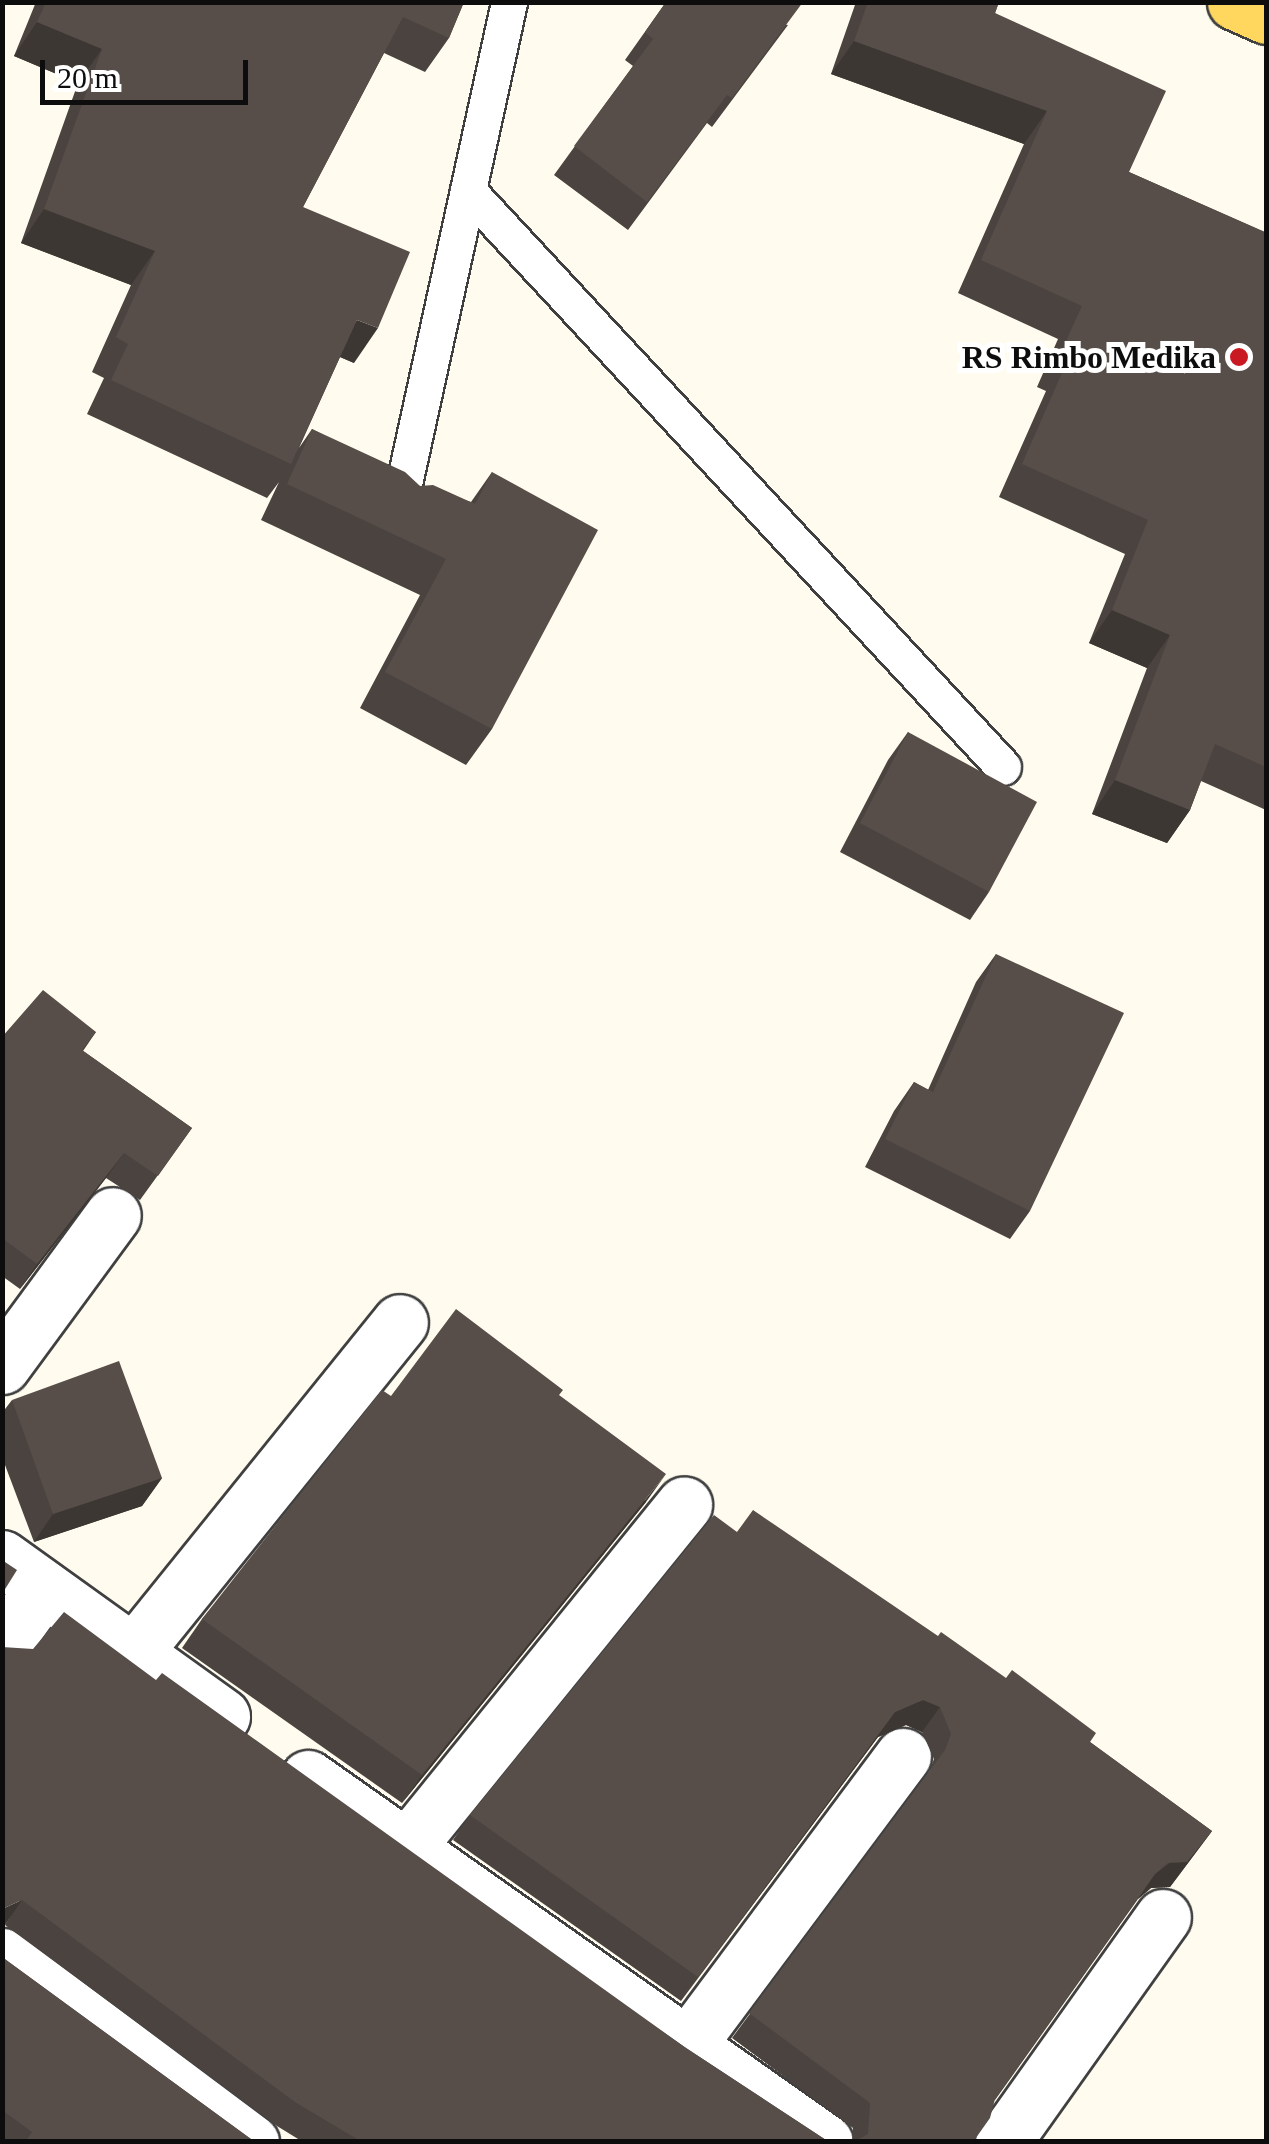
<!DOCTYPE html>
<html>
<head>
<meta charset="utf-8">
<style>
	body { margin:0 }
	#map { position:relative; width:1269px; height:2144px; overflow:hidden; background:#fffbee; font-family:Georgia,serif }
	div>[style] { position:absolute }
	.roads { filter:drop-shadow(2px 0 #404040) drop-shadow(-2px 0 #404040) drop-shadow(0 2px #404040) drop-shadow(0 -2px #404040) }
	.service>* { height:35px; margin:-17.5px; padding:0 17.5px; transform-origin:17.5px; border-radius:17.5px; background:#fff }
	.minor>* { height:55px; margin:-27.5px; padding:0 27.5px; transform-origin:27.5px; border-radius:27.5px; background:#fff }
	.primary>* { height:55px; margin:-27.5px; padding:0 27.5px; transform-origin:27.5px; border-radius:27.5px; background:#ffd75e }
	.wall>* { inset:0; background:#4b433f }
	.shaded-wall>* { inset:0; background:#3d3733 }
	.building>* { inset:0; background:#574e49 }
	.dots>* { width:28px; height:28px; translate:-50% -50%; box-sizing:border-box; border:5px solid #fff; border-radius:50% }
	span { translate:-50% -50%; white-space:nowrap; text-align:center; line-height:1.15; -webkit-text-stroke:10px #fff; paint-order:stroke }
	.poi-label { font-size:32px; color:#0d0d0d; font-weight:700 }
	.right { translate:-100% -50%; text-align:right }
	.frame { position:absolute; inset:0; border:5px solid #0d0d0d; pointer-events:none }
	.scale { position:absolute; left:40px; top:60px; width:208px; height:45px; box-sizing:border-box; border:5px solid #0d0d0d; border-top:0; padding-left:12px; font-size:30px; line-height:35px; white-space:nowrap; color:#0d0d0d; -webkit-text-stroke:8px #fff; paint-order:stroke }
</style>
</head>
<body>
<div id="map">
	<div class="roads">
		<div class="service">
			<div style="left:468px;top:191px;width:786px;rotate:47.11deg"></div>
			<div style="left:400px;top:502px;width:512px;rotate:-77.7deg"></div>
		</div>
		<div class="minor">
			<div style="left:2px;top:1366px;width:187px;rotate:-53.7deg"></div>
			<div style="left:2px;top:1558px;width:271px;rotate:35.7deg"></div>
			<div style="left:2px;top:1646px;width:71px;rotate:-54.7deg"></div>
			<div style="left:133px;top:1653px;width:425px;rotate:-51.1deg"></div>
			<div style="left:308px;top:1778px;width:632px;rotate:35.15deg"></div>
			<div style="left:406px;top:1848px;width:442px;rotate:-51deg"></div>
			<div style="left:2px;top:1956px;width:311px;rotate:36.8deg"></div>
			<div style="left:686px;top:2047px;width:363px;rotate:-53.3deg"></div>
			<div style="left:1003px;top:2142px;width:276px;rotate:-54.6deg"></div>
		</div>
		<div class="primary">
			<div style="left:1235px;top:2px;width:34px;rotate:24deg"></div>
		</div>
	</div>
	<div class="wall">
		<div style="clip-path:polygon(36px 2px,464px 2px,449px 38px,425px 72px,384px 53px,303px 207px,354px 363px,340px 357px,299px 448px,312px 429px,420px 486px,471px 502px,492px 472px,492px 729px,466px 765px,360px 708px,420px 595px,261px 520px,279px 482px,267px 498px,87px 414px,104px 378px,92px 372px,131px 285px,21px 243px,78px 83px,14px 56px)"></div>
		<div style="clip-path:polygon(666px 2px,788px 25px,712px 127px,707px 123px,628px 230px,554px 175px,633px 66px,625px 60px)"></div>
		<div style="clip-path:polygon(856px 2px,999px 2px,995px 13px,1129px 172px,1265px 232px,1266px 230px,1265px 553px,1266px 810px,1201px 781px,1190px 810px,1167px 843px,1092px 814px,1147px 668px,1089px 643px,1125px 554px,999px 497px,1046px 391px,1037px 387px,1058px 339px,958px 293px,1024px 144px,831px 74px)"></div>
		<div style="clip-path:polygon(908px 732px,989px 892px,970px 920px,840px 852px,888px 760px)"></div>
		<div style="clip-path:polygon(996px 954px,1030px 1211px,1010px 1239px,865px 1167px,894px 1111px,914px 1082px,928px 1090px,976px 982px)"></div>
		<div style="clip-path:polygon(96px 1032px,83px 1051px,192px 1128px,140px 1200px,106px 1178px,20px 1289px,2px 1276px,2px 1037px)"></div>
		<div style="clip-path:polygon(391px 1396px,559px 1396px,646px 1502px,402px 1803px,182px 1648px,202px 1619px)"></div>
		<div style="clip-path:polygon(12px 1400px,162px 1478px,142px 1506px,34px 1542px,2px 1457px,2px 1413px)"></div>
		<div style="clip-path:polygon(737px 1532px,1090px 1742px,1212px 1831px,1170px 1887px,1151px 1888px,1138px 1899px,995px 2100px,852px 2142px,853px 2128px,732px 2038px,929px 1772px,934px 1759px,922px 1732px,906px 1725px,878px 1737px,681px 2001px,453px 1840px,470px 1815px)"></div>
		<div style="clip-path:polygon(156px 1680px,686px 2048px,829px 2142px,303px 2142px,277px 2126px,5px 1925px)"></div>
		<div style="clip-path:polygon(2px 1957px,255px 2142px,2px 2142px)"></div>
	</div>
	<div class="shaded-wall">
		<div style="clip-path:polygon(37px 22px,102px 49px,78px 83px,14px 56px)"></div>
		<div style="clip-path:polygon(854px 41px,1047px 111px,1024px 144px,831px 74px)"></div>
		<div style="clip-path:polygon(44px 209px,155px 251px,131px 285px,21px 243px)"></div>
		<div style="clip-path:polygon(357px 320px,378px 328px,354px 363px,333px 354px)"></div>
		<div style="clip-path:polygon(1112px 610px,1170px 635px,1147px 668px,1089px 643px)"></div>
		<div style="clip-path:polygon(1115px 780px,1190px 810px,1167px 843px,1092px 814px)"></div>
		<div style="clip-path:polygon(124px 1153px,106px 1178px,20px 1289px,37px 1264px)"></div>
		<div style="clip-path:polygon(666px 1474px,646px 1502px,402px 1803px,422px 1775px)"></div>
		<div style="clip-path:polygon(162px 1478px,142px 1506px,34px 1542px,53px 1514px)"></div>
		<div style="clip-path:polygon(923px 1700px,940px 1707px,922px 1732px,906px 1725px,878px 1737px,681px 2001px,895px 1712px)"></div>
		<div style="clip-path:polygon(1212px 1831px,1170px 1887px,1151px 1888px,1138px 1899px,1155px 1874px)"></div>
		<div style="clip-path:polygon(22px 1900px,5px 1925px,2px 1926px,2px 1909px)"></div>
	</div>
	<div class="building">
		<div style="clip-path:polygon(46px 2px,464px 2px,449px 38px,403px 17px,303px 207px,410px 252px,378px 328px,357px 320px,291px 464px,111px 380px,128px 344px,116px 337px,155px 251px,44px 209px,102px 49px,37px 22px)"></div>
		<div style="clip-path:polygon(666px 2px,803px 2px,732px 98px,727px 95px,647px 202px,574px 146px,653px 39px,645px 32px)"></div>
		<div style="clip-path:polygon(868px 2px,999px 2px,995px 13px,1166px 91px,1129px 172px,1266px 233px,1266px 767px,1215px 744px,1190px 810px,1115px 780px,1170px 635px,1112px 610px,1148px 520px,1022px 464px,1069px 357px,1060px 354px,1082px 306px,981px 260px,1047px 111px,854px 41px)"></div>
		<div style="clip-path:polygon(312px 429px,405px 472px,420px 486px,433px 485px,475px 504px,492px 472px,598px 530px,492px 729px,385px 672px,446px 559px,287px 484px)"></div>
		<div style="clip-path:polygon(908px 732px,1037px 802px,989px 892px,860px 823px)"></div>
		<div style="clip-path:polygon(996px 954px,1124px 1013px,1030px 1211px,885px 1139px,914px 1082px,933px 1092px)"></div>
		<div style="clip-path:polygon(43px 990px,96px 1032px,82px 1050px,192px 1128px,158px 1176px,124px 1153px,37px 1264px,2px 1238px,2px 1037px)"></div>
		<div style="clip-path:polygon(456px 1309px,563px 1390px,559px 1395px,666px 1474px,422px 1775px,202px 1619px,382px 1390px,391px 1396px)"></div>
		<div style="clip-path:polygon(119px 1361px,162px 1478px,53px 1514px,12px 1400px)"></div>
		<div style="clip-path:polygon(753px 1510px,938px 1636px,941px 1632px,1006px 1678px,1012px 1670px,1096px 1733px,1090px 1742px,1212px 1831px,1187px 1862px,1168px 1863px,1155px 1874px,995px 2099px,990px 2118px,973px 2142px,853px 2142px,868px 2134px,870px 2103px,749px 2013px,945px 1750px,951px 1734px,940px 1707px,923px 1700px,895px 1712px,698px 1977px,470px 1815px,714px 1515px,737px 1532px)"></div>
		<div style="clip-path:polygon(2px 1560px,17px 1570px,2px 1594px)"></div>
		<div style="clip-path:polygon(64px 1612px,156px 1680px,162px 1673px,686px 2048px,829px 2142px,362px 2142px,295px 2102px,22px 1900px,2px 1909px,2px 1647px,33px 1649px)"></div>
		<div style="clip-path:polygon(2px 1957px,255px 2142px,25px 2142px,32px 2132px,2px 2110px)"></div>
	</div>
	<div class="dots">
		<div style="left:1239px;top:357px;background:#c91a24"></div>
	</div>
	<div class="poi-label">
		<span class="right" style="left:1216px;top:357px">RS Rimbo Medika</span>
	</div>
	<div class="frame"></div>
	<div class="scale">20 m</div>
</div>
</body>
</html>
